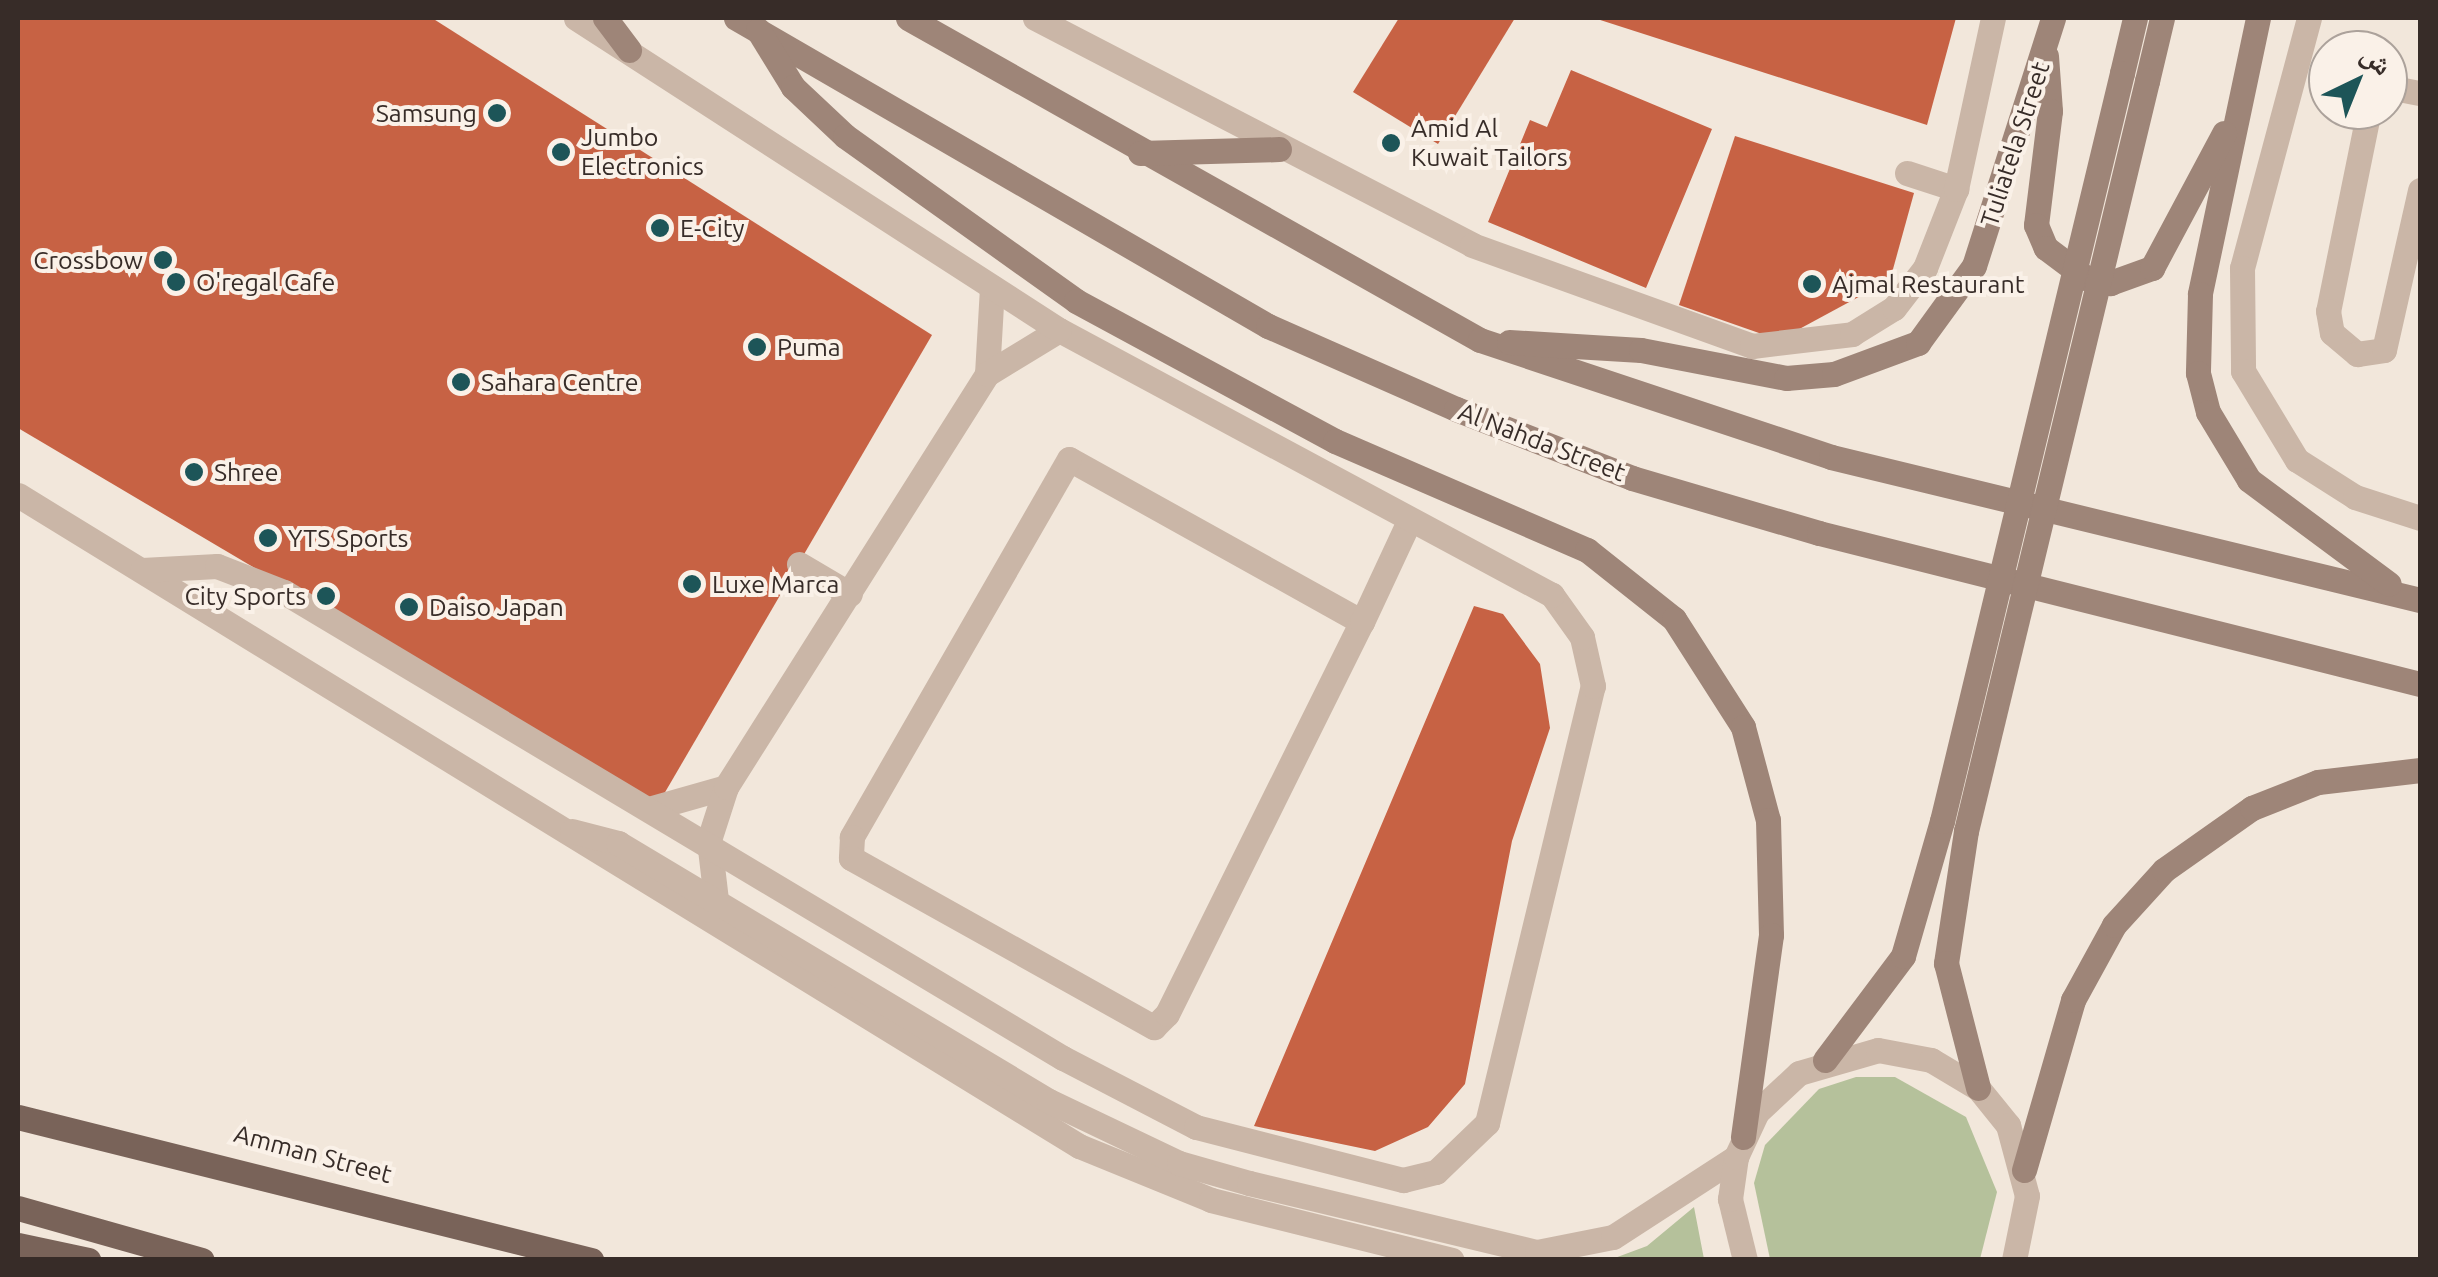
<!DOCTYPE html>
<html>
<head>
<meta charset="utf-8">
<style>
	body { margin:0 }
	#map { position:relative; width:2438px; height:1277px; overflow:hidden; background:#f2e7db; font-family:Ubuntu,"Noto Naskh Arabic",sans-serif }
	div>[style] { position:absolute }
	.green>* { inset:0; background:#b5c19b }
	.building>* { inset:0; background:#c76244 }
	.lane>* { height:25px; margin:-12.5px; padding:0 12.5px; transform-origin:12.5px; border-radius:12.5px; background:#cab6a7 }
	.street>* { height:25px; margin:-12.5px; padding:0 12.5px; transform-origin:12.5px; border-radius:12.5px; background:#cab6a7 }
	.secondary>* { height:25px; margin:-12.5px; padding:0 12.5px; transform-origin:12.5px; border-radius:12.5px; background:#9e8578 }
	.primary>* { height:25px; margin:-12.5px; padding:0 12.5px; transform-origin:12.5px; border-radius:12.5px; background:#796359 }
	.secondary-bridge>* { height:25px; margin:-12.5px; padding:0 12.5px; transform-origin:12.5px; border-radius:12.5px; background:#9e8578 }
	.dots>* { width:28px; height:28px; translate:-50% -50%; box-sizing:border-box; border:5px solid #faf1e8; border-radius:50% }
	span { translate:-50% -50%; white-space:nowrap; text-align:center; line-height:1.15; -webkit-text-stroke:8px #faf1e8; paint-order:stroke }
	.poi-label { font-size:25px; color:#372c28 }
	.right { translate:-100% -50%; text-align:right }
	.left { translate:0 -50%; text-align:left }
	.street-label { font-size:25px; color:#372c28 }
	.frame { position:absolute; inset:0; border:20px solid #372c28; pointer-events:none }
	.north { position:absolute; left:2308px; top:30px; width:100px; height:100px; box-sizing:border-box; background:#faf1e8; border:2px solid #aca29b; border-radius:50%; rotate:43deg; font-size:28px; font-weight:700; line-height:40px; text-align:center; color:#372c28 }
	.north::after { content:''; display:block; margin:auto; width:35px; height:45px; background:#1d5558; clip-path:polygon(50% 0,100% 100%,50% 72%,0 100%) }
</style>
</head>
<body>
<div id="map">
	<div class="green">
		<div style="clip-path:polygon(1856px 1077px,1895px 1077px,1966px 1117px,1997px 1192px,1980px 1259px,1770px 1259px,1754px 1183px,1765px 1145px,1819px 1089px)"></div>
		<div style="clip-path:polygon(1694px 1207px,1704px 1259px,1612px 1259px,1647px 1246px)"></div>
	</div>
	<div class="building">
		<div style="clip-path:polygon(18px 18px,432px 18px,932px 335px,657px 806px,18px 428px)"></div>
		<div style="clip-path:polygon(1399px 18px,1515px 18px,1438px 144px,1353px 92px)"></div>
		<div style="clip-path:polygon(1594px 18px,1956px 18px,1927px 125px)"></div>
		<div style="clip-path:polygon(1571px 70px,1712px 129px,1646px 288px,1488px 222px,1530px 120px,1547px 127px)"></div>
		<div style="clip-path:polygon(1735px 136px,1914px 193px,1890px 280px,1779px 340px,1679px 305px)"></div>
		<div style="clip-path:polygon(1474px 606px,1503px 614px,1540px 664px,1550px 728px,1512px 841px,1465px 1084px,1428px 1127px,1375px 1151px,1254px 1126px)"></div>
	</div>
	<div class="lane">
		<div style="left:2388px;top:87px;width:33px;rotate:11deg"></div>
		<div style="left:2369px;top:110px;width:205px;rotate:101.5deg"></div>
		<div style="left:2328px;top:311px;width:22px;rotate:80deg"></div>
		<div style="left:2332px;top:333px;width:33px;rotate:40deg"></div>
		<div style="left:2357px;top:354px;width:27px;rotate:-8deg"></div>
		<div style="left:2384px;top:350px;width:164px;rotate:-77.3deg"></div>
		<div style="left:1907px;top:173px;width:52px;rotate:18.1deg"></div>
		<div style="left:987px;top:374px;width:87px;rotate:-86.7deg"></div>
		<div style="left:799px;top:564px;width:59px;rotate:30.5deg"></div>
		<div style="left:1362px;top:622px;width:335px;rotate:-150.9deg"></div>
		<div style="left:1069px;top:459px;width:436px;rotate:119.9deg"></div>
		<div style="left:852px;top:837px;width:21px;rotate:93deg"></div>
		<div style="left:851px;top:858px;width:347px;rotate:29.2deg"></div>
		<div style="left:1154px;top:1027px;width:18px;rotate:-45deg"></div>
		<div style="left:1167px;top:1014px;width:438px;rotate:-63.6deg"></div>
		<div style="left:1362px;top:622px;width:111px;rotate:-65deg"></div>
		<div style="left:652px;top:808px;width:77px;rotate:-15.8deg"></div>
		<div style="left:716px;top:900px;width:60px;rotate:-96.7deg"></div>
		<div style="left:709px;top:840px;width:56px;rotate:-72.2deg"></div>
		<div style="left:726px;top:787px;width:489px;rotate:-57.7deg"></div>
		<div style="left:987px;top:374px;width:84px;rotate:-31.4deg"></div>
	</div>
	<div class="street">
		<div style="left:1035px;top:18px;width:492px;rotate:27.4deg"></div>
		<div style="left:1472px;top:245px;width:298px;rotate:19.8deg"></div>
		<div style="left:1752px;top:346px;width:101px;rotate:-6.8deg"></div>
		<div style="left:1852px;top:334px;width:49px;rotate:-31.8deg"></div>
		<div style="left:1894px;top:308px;width:51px;rotate:-52.2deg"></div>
		<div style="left:1925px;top:268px;width:85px;rotate:-68.6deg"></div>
		<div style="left:1956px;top:189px;width:175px;rotate:-77.8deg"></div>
		<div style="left:2309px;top:18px;width:259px;rotate:105deg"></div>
		<div style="left:2242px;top:268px;width:103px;rotate:89.4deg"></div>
		<div style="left:2243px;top:371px;width:104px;rotate:58.8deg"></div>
		<div style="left:2297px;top:460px;width:69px;rotate:32.5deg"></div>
		<div style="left:2355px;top:497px;width:68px;rotate:17.9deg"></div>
		<div style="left:18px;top:495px;width:1245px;rotate:31.53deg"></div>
		<div style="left:1079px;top:1146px;width:143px;rotate:22.2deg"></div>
		<div style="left:1211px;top:1200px;width:248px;rotate:14deg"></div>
		<div style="left:142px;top:570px;width:75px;rotate:-3.1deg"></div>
		<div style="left:217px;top:566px;width:72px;rotate:21.2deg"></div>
		<div style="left:284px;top:592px;width:908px;rotate:30.89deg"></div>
		<div style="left:1063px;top:1058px;width:150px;rotate:27.4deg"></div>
		<div style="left:1196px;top:1127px;width:214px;rotate:14.4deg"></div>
		<div style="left:1403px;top:1180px;width:34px;rotate:-14deg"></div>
		<div style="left:1436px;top:1172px;width:71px;rotate:-43.9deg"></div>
		<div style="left:1487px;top:1123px;width:450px;rotate:-76.4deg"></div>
		<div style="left:1593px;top:686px;width:50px;rotate:-102.7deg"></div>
		<div style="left:1582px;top:637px;width:52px;rotate:-125.5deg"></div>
		<div style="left:1552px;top:595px;width:560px;rotate:-151.74deg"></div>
		<div style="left:1059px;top:330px;width:575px;rotate:-147.14deg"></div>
		<div style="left:572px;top:831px;width:48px;rotate:14.6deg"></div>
		<div style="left:618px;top:843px;width:502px;rotate:30.91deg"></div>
		<div style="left:1049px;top:1101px;width:144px;rotate:25.5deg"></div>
		<div style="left:1179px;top:1163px;width:73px;rotate:15.9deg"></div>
		<div style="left:1249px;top:1183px;width:296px;rotate:13.5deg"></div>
		<div style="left:1537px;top:1252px;width:77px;rotate:-11.2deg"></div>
		<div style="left:1613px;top:1237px;width:147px;rotate:-33deg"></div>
		<div style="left:1745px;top:1260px;width:63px;rotate:-103.8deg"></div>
		<div style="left:1730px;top:1199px;width:42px;rotate:-81.9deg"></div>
		<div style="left:1736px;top:1157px;width:50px;rotate:-65deg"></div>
		<div style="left:1757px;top:1112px;width:57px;rotate:-42.9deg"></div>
		<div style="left:1799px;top:1073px;width:82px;rotate:-16.2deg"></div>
		<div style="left:1878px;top:1050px;width:54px;rotate:10.7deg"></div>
		<div style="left:1931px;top:1060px;width:55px;rotate:30.8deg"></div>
		<div style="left:1978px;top:1088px;width:48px;rotate:51deg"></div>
		<div style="left:2008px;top:1125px;width:73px;rotate:75deg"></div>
		<div style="left:2027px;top:1196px;width:65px;rotate:101.5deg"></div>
	</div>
	<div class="secondary">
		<div style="left:605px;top:18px;width:40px;rotate:53deg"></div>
		<div style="left:736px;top:18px;width:615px;rotate:30.07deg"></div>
		<div style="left:1268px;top:326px;width:206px;rotate:23.8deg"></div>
		<div style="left:1456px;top:409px;width:189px;rotate:21.4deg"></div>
		<div style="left:1632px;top:478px;width:195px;rotate:16.4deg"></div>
		<div style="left:1819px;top:533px;width:620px;rotate:14.1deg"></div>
		<div style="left:908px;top:18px;width:656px;rotate:29.38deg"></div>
		<div style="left:1480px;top:340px;width:370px;rotate:18.4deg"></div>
		<div style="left:1831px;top:457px;width:606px;rotate:13.65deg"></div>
		<div style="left:2258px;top:18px;width:282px;rotate:101.9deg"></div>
		<div style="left:2200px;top:294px;width:79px;rotate:91.5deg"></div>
		<div style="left:2198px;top:373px;width:40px;rotate:75.6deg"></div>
		<div style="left:2208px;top:412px;width:79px;rotate:58.9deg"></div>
		<div style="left:2249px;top:480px;width:174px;rotate:36.6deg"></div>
		<div style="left:758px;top:30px;width:67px;rotate:58.4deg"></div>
		<div style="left:793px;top:87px;width:71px;rotate:43.3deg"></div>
		<div style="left:845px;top:136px;width:284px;rotate:35.5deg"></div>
		<div style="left:1076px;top:301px;width:294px;rotate:28.4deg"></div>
		<div style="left:1335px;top:441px;width:275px;rotate:23.4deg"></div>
		<div style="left:1587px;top:550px;width:111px;rotate:38.4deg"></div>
		<div style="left:1674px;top:619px;width:128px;rotate:57.4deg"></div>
		<div style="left:1743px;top:727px;width:96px;rotate:75deg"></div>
		<div style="left:1768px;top:820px;width:115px;rotate:88.5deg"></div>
		<div style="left:1771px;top:935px;width:204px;rotate:97.9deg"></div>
		<div style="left:2046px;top:56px;width:55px;rotate:85.8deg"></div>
		<div style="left:2050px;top:111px;width:115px;rotate:97deg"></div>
		<div style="left:2036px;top:225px;width:25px;rotate:67deg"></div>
		<div style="left:2046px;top:248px;width:50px;rotate:36.9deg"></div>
		<div style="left:2086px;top:278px;width:25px;rotate:12deg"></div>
		<div style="left:2110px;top:283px;width:45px;rotate:-19.7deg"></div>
		<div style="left:2152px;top:268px;width:153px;rotate:-61.9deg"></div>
		<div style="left:2122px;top:73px;width:57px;rotate:-76.7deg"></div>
		<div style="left:2147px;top:81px;width:65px;rotate:-76.6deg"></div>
		<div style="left:1140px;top:153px;width:139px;rotate:-1.6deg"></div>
		<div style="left:1509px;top:342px;width:132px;rotate:3.5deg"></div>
		<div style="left:1641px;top:350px;width:148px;rotate:10.9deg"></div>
		<div style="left:1786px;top:378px;width:48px;rotate:-4.8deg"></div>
		<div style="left:1834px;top:374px;width:90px;rotate:-20.3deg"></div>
		<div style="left:1918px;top:343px;width:95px;rotate:-54deg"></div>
		<div style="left:1974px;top:266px;width:260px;rotate:-72.3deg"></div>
		<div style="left:1966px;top:831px;width:134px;rotate:98.6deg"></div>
		<div style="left:1946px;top:963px;width:129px;rotate:75.6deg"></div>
		<div style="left:1825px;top:1060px;width:130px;rotate:-53.1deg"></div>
		<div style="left:1903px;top:956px;width:141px;rotate:-73.9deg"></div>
		<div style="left:2024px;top:1170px;width:177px;rotate:-73.9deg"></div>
		<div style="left:2073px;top:1000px;width:85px;rotate:-61.3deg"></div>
		<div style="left:2114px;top:925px;width:74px;rotate:-47.7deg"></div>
		<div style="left:2164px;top:870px;width:108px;rotate:-35.2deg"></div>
		<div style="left:2252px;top:808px;width:71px;rotate:-21.5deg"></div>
		<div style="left:2318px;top:782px;width:103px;rotate:-6.7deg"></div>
	</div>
	<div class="primary">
		<div style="left:18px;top:1117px;width:591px;rotate:14.01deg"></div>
		<div style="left:18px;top:1208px;width:191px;rotate:15.8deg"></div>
		<div style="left:18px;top:1245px;width:72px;rotate:12.1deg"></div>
	</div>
	<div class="secondary-bridge">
		<div style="left:1942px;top:821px;width:769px;rotate:-76.47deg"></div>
		<div style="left:1966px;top:831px;width:772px;rotate:-76.43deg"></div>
	</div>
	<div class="dots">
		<div style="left:497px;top:113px;background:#1d5558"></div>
		<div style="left:1391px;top:143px;background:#1d5558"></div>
		<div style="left:561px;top:152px;background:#1d5558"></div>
		<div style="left:660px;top:228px;background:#1d5558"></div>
		<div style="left:163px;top:260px;background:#1d5558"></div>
		<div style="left:176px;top:282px;background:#1d5558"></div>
		<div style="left:1812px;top:284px;background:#1d5558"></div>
		<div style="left:757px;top:347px;background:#1d5558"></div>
		<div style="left:461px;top:382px;background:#1d5558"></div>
		<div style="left:194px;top:472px;background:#1d5558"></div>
		<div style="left:268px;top:538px;background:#1d5558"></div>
		<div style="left:692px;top:584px;background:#1d5558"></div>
		<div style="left:326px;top:596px;background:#1d5558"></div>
		<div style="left:409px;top:607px;background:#1d5558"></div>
	</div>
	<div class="poi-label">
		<span class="right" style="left:477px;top:113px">Samsung</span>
		<span class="left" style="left:1411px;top:143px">Amid Al<br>Kuwait Tailors</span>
		<span class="left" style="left:581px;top:152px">Jumbo<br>Electronics</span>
		<span class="left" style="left:680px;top:228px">E-City</span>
		<span class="right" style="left:143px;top:260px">Crossbow</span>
		<span class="left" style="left:196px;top:282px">O'regal Cafe</span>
		<span class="left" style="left:1832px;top:284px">Ajmal Restaurant</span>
		<span class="left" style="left:777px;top:347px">Puma</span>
		<span class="left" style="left:481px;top:382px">Sahara Centre</span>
		<span class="left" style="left:214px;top:472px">Shree</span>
		<span class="left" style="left:288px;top:538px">YTS Sports</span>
		<span class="left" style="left:712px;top:584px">Luxe Marca</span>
		<span class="right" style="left:306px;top:596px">City Sports</span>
		<span class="left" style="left:429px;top:607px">Daiso Japan</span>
	</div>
	<div class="street-label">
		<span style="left:2015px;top:144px;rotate:-72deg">Tuliatela Street</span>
		<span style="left:1542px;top:442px;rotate:21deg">Al Nahda Street</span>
		<span style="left:313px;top:1154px;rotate:15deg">Amman Street</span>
	</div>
	<div class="frame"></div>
	<div class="north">ش</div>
</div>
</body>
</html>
